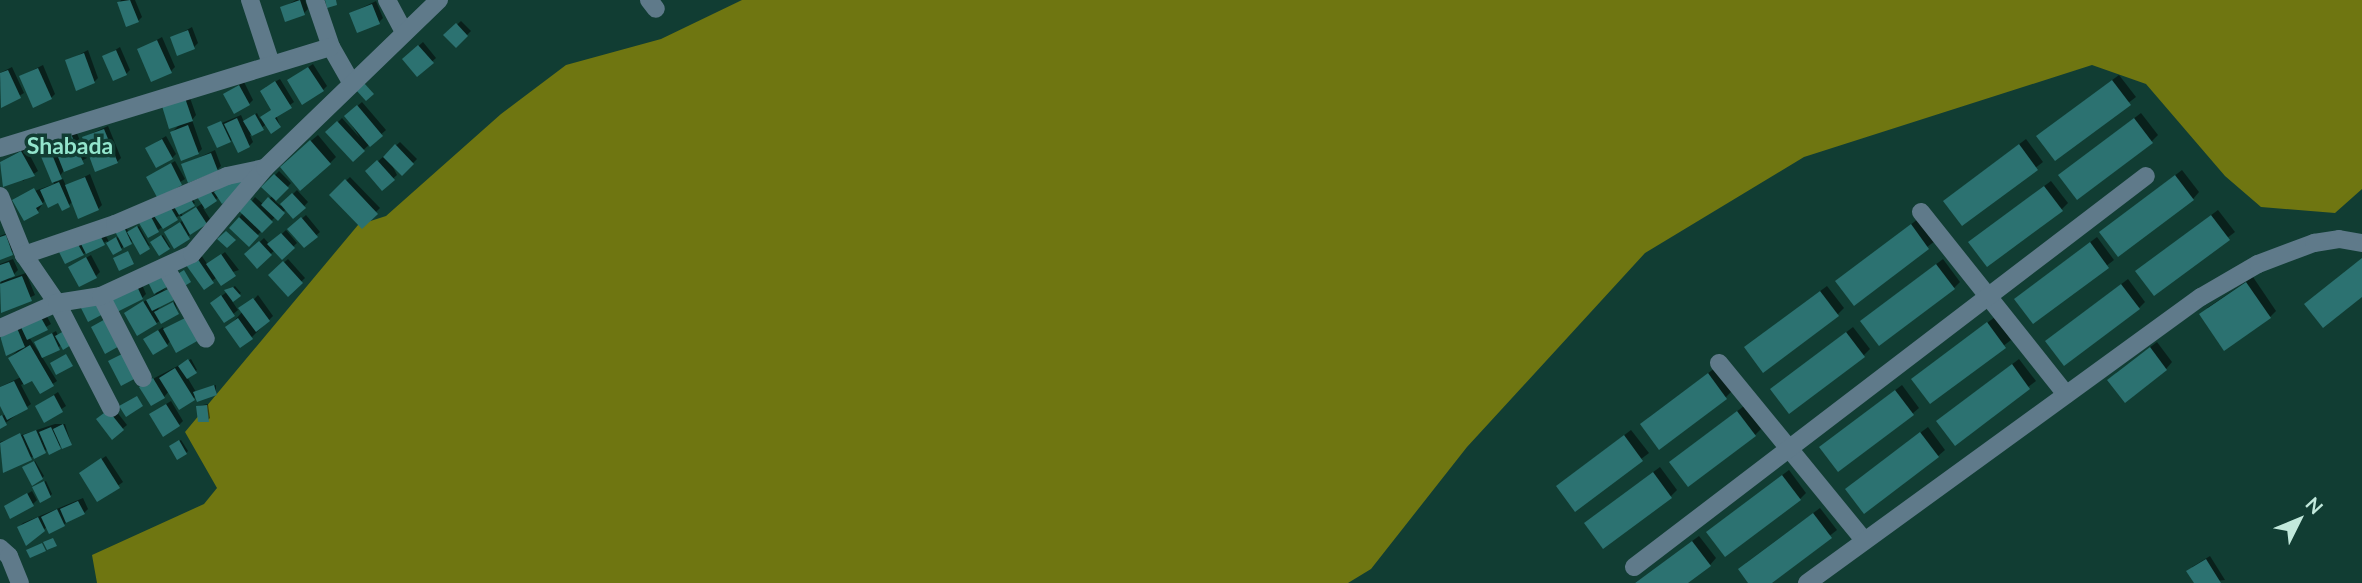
<!DOCTYPE html>
<html>
<head>
<meta charset="utf-8">
<style>
	body { margin:0 }
	#map { position:relative; width:2362px; height:583px; overflow:hidden; background:#113d33; font-family:Lato,sans-serif }
	div>[style] { position:absolute }
	.forest>* { inset:0; background:#6f7611 }
	.shadow>* { inset:0; background:#0007 }
	.building>* { inset:0; background:#2c7271 }
	.minor>* { height:18px; margin:-9px; padding:0 9px; transform-origin:9px; border-radius:9px; background:#5f7a8a }
	span { translate:-50% -50%; white-space:nowrap; text-align:center; line-height:1.15; -webkit-text-stroke:7px #113d33; paint-order:stroke }
	.quarter-label { font-size:23px; color:#93e5cd; font-weight:700 }
	.north { position:absolute; left:2264px; top:485px; width:70px; height:70px; -webkit-text-stroke:5px #113d33; paint-order:stroke; rotate:47deg; font-size:19px; font-weight:700; line-height:28px; text-align:center; color:#c2e9dc }
	.north::after { content:''; display:block; margin:auto; width:24px; height:32px; background:#c2e9dc; clip-path:polygon(50% 0,100% 100%,50% 72%,0 100%) }
</style>
</head>
<body>
<div id="map">
	<div class="forest">
		<div style="clip-path:polygon(742px 0,2362px 0,2362px 189px,2335px 213px,2261px 207px,2225px 176px,2146px 84px,2092px 65px,1804px 157px,1645px 253px,1467px 447px,1371px 569px,1348px 583px,97px 583px,92px 555px,204px 504px,217px 488px,185px 432px,358px 225px,386px 216px,501px 114px,566px 65px,661px 39px)"></div>
	</div>
	<div class="shadow">
		<div style="clip-path:polygon(121px 0,135px 0,142px 17px,138px 21px,119px 3px)"></div>
		<div style="clip-path:polygon(296px 0,305px 0,308px 9px,304px 13px,282px 8px)"></div>
		<div style="clip-path:polygon(376px 1px,383px 18px,379px 22px,351px 13px)"></div>
		<div style="clip-path:polygon(461px 21px,471px 31px,456px 46px,446px 35px)"></div>
		<div style="clip-path:polygon(192px 27px,198px 43px,194px 47px,172px 38px)"></div>
		<div style="clip-path:polygon(162px 37px,175px 67px,171px 71px,139px 50px)"></div>
		<div style="clip-path:polygon(423px 42px,436px 58px,417px 75px,404px 59px)"></div>
		<div style="clip-path:polygon(120px 47px,130px 70px,126px 74px,104px 57px)"></div>
		<div style="clip-path:polygon(88px 50px,98px 78px,94px 82px,67px 61px)"></div>
		<div style="clip-path:polygon(313px 64px,327px 86px,323px 90px,293px 77px)"></div>
		<div style="clip-path:polygon(43px 65px,55px 94px,51px 98px,21px 76px)"></div>
		<div style="clip-path:polygon(12px 67px,24px 93px,2px 106px,0 73px)"></div>
		<div style="clip-path:polygon(2119px 75px,2136px 97px,2056px 159px,2045px 130px)"></div>
		<div style="clip-path:polygon(280px 79px,294px 102px,276px 115px,280px 126px,267px 124px,250px 135px,253px 142px,249px 146px,233px 138px,230px 141px,210px 128px,241px 115px,244px 122px,257px 113px,260px 119px,273px 110px,266px 87px)"></div>
		<div style="clip-path:polygon(244px 82px,253px 100px,249px 104px,229px 91px)"></div>
		<div style="clip-path:polygon(189px 95px,196px 115px,192px 120px,202px 149px,195px 156px,172px 132px,181px 123px,170px 126px)"></div>
		<div style="clip-path:polygon(362px 102px,386px 130px,353px 159px,328px 132px,342px 118px,360px 138px,346px 116px)"></div>
		<div style="clip-path:polygon(2141px 113px,2158px 135px,2151px 142px,2060px 175px)"></div>
		<div style="clip-path:polygon(108px 126px,121px 158px,117px 162px,84px 137px)"></div>
		<div style="clip-path:polygon(76px 131px,87px 158px,64px 170px,56px 182px,63px 179px,66px 186px,90px 174px,102px 205px,98px 209px,73px 201px,69px 205px,46px 198px,38px 211px,24px 219px,18px 197px,54px 184px,39px 147px)"></div>
		<div style="clip-path:polygon(318px 135px,336px 157px,330px 163px,288px 160px)"></div>
		<div style="clip-path:polygon(166px 136px,176px 154px,172px 158px,147px 148px)"></div>
		<div style="clip-path:polygon(2026px 139px,2043px 162px,1963px 224px,1952px 195px)"></div>
		<div style="clip-path:polygon(400px 142px,417px 159px,402px 174px,390px 161px,397px 175px,382px 188px,367px 171px)"></div>
		<div style="clip-path:polygon(26px 148px,38px 171px,23px 181px,20px 176px,4px 184px,0 162px)"></div>
		<div style="clip-path:polygon(215px 150px,221px 166px,217px 170px,183px 165px)"></div>
		<div style="clip-path:polygon(175px 161px,185px 179px,158px 196px,148px 177px)"></div>
		<div style="clip-path:polygon(2182px 170px,2199px 192px,2193px 199px,2101px 232px)"></div>
		<div style="clip-path:polygon(279px 171px,291px 183px,275px 201px,281px 206px,297px 190px,308px 202px,294px 217px,287px 209px,276px 216px,249px 244px,231px 228px,255px 197px,264px 205px,273px 195px,264px 187px)"></div>
		<div style="clip-path:polygon(350px 177px,380px 208px,362px 226px,331px 195px)"></div>
		<div style="clip-path:polygon(2051px 181px,2068px 203px,2062px 209px,1977px 236px)"></div>
		<div style="clip-path:polygon(209px 185px,215px 194px,220px 188px,219px 197px,203px 208px,210px 219px,206px 223px,175px 246px,170px 228px,184px 220px,180px 215px,149px 236px,139px 218px,189px 192px,195px 203px,180px 212px,183px 216px,203px 203px)"></div>
		<div style="clip-path:polygon(2218px 210px,2235px 232px,2154px 294px,2144px 265px)"></div>
		<div style="clip-path:polygon(306px 215px,320px 232px,304px 246px,290px 229px)"></div>
		<div style="clip-path:polygon(1918px 219px,1935px 241px,1854px 303px,1837px 281px)"></div>
		<div style="clip-path:polygon(124px 223px,129px 233px,139px 226px,150px 246px,134px 240px,114px 253px,107px 241px,83px 254px,59px 248px,102px 228px,109px 242px,120px 236px)"></div>
		<div style="clip-path:polygon(286px 230px,297px 243px,282px 257px,275px 250px,257px 266px,246px 255px,264px 238px,270px 245px)"></div>
		<div style="clip-path:polygon(10px 232px,16px 250px,0 258px,0 236px)"></div>
		<div style="clip-path:polygon(163px 235px,170px 247px,169px 248px,153px 241px)"></div>
		<div style="clip-path:polygon(2097px 237px,2114px 260px,2034px 322px,2023px 293px)"></div>
		<div style="clip-path:polygon(225px 252px,239px 270px,217px 277px,204px 288px,188px 265px,201px 255px,208px 265px)"></div>
		<div style="clip-path:polygon(91px 255px,100px 272px,96px 276px,70px 267px)"></div>
		<div style="clip-path:polygon(13px 259px,18px 270px,9px 279px,26px 273px,35px 295px,2px 311px,0 264px)"></div>
		<div style="clip-path:polygon(288px 259px,305px 278px,288px 294px,270px 275px)"></div>
		<div style="clip-path:polygon(1943px 259px,1960px 282px,1954px 288px,1869px 315px)"></div>
		<div style="clip-path:polygon(2253px 277px,2276px 311px,2270px 317px,2207px 308px)"></div>
		<div style="clip-path:polygon(2128px 279px,2145px 302px,2139px 308px,2054px 335px)"></div>
		<div style="clip-path:polygon(140px 280px,146px 294px,142px 298px,111px 295px)"></div>
		<div style="clip-path:polygon(149px 280px,170px 283px,163px 291px,172px 286px,156px 313px,175px 302px,178px 313px,156px 323px,126px 313px,156px 294px)"></div>
		<div style="clip-path:polygon(235px 286px,241px 293px,232px 301px,238px 310px,225px 321px,216px 300px)"></div>
		<div style="clip-path:polygon(1827px 286px,1844px 308px,1838px 314px,1753px 341px)"></div>
		<div style="clip-path:polygon(258px 295px,273px 316px,252px 337px,232px 323px)"></div>
		<div style="clip-path:polygon(45px 313px,51px 324px,29px 337px,38px 351px,36px 342px,56px 331px,62px 345px,42px 357px,57px 381px,41px 392px,33px 378px,21px 385px,31px 404px,0 427px,0 417px,6px 414px,0 387px,21px 377px,10px 358px,18px 350px,7px 354px,0 337px)"></div>
		<div style="clip-path:polygon(191px 314px,167px 345px,145px 339px,163px 327px,165px 331px)"></div>
		<div style="clip-path:polygon(1995px 317px,2011px 340px,1931px 402px,1920px 373px)"></div>
		<div style="clip-path:polygon(1853px 327px,1870px 349px,1863px 356px,1772px 389px)"></div>
		<div style="clip-path:polygon(2157px 342px,2172px 362px,2166px 369px,2116px 373px)"></div>
		<div style="clip-path:polygon(191px 359px,197px 370px,187px 377px,196px 392px,216px 385px,216px 393px,193px 398px,169px 391px,164px 397px,145px 383px)"></div>
		<div style="clip-path:polygon(2019px 359px,2036px 381px,1955px 443px,1945px 415px)"></div>
		<div style="clip-path:polygon(1715px 368px,1732px 391px,1726px 397px,1648px 418px)"></div>
		<div style="clip-path:polygon(1902px 385px,1919px 408px,1912px 414px,1821px 447px)"></div>
		<div style="clip-path:polygon(58px 392px,66px 406px,45px 420px,37px 406px)"></div>
		<div style="clip-path:polygon(171px 401px,183px 421px,179px 425px,155px 411px)"></div>
		<div style="clip-path:polygon(208px 404px,210px 418px,208px 420px,198px 406px)"></div>
		<div style="clip-path:polygon(1744px 406px,1761px 429px,1755px 435px,1678px 456px)"></div>
		<div style="clip-path:polygon(113px 407px,127px 425px,112px 437px)"></div>
		<div style="clip-path:polygon(55px 424px,65px 424px,71px 443px,48px 449px,4px 471px,0 442px)"></div>
		<div style="clip-path:polygon(1928px 427px,1945px 450px,1938px 456px,1853px 483px)"></div>
		<div style="clip-path:polygon(1631px 430px,1649px 453px,1575px 509px,1565px 480px)"></div>
		<div style="clip-path:polygon(181px 440px,188px 451px,186px 453px,173px 444px)"></div>
		<div style="clip-path:polygon(106px 456px,123px 482px,98px 500px,81px 473px)"></div>
		<div style="clip-path:polygon(35px 461px,44px 476px,42px 478px,26px 466px)"></div>
		<div style="clip-path:polygon(1660px 467px,1677px 490px,1671px 496px,1593px 517px)"></div>
		<div style="clip-path:polygon(1789px 470px,1806px 493px,1800px 499px,1715px 526px)"></div>
		<div style="clip-path:polygon(46px 481px,52px 494px,50px 496px,36px 486px)"></div>
		<div style="clip-path:polygon(32px 491px,37px 500px,33px 504px,6px 507px)"></div>
		<div style="clip-path:polygon(83px 498px,88px 509px,84px 513px,64px 524px,48px 526px,27px 543px,19px 527px,23px 523px)"></div>
		<div style="clip-path:polygon(1820px 508px,1837px 530px,1769px 583px,1750px 583px,1746px 563px)"></div>
		<div style="clip-path:polygon(1699px 536px,1716px 558px,1710px 565px,1685px 583px,1635px 583px)"></div>
		<div style="clip-path:polygon(2210px 556px,2225px 580px,2196px 583px,2192px 567px)"></div>
	</div>
	<div class="building">
		<div style="clip-path:polygon(130px 0,139px 22px,126px 27px,117px 2px)"></div>
		<div style="clip-path:polygon(300px 0,305px 15px,285px 22px,280px 7px)"></div>
		<div style="clip-path:polygon(325px 0,336px 0,337px 5px,327px 8px)"></div>
		<div style="clip-path:polygon(372px 4px,380px 24px,357px 33px,349px 13px)"></div>
		<div style="clip-path:polygon(456px 23px,468px 36px,456px 48px,443px 35px)"></div>
		<div style="clip-path:polygon(188px 30px,195px 49px,177px 56px,170px 37px)"></div>
		<div style="clip-path:polygon(157px 40px,172px 73px,151px 82px,137px 49px)"></div>
		<div style="clip-path:polygon(418px 45px,434px 63px,417px 77px,402px 59px)"></div>
		<div style="clip-path:polygon(116px 50px,127px 75px,113px 81px,102px 56px)"></div>
		<div style="clip-path:polygon(84px 53px,95px 83px,76px 91px,65px 60px)"></div>
		<div style="clip-path:polygon(308px 67px,324px 91px,302px 105px,287px 80px)"></div>
		<div style="clip-path:polygon(38px 68px,52px 99px,33px 108px,19px 76px)"></div>
		<div style="clip-path:polygon(8px 70px,21px 98px,1px 108px,0 73px)"></div>
		<div style="clip-path:polygon(2112px 80px,2131px 105px,2055px 161px,2036px 136px)"></div>
		<div style="clip-path:polygon(275px 81px,292px 108px,275px 118px,281px 127px,271px 134px,260px 117px,271px 110px,260px 91px)"></div>
		<div style="clip-path:polygon(364px 83px,374px 94px,366px 101px,356px 90px)"></div>
		<div style="clip-path:polygon(239px 85px,250px 105px,234px 114px,223px 94px)"></div>
		<div style="clip-path:polygon(185px 98px,193px 121px,169px 129px,162px 106px)"></div>
		<div style="clip-path:polygon(357px 105px,383px 136px,370px 147px,344px 116px)"></div>
		<div style="clip-path:polygon(255px 114px,264px 130px,252px 136px,243px 121px)"></div>
		<div style="clip-path:polygon(237px 118px,250px 147px,238px 153px,224px 124px)"></div>
		<div style="clip-path:polygon(2134px 118px,2153px 143px,2077px 200px,2058px 175px)"></div>
		<div style="clip-path:polygon(221px 121px,231px 142px,217px 148px,207px 127px)"></div>
		<div style="clip-path:polygon(337px 121px,365px 151px,353px 162px,325px 132px)"></div>
		<div style="clip-path:polygon(188px 125px,199px 154px,181px 161px,170px 132px)"></div>
		<div style="clip-path:polygon(104px 129px,118px 163px,95px 172px,82px 137px)"></div>
		<div style="clip-path:polygon(71px 134px,84px 164px,64px 172px,52px 142px)"></div>
		<div style="clip-path:polygon(162px 139px,173px 159px,156px 168px,145px 148px)"></div>
		<div style="clip-path:polygon(310px 140px,331px 164px,300px 191px,280px 167px)"></div>
		<div style="clip-path:polygon(47px 142px,62px 179px,52px 183px,37px 147px)"></div>
		<div style="clip-path:polygon(395px 144px,414px 164px,402px 176px,383px 157px)"></div>
		<div style="clip-path:polygon(2019px 144px,2038px 170px,1962px 226px,1943px 201px)"></div>
		<div style="clip-path:polygon(21px 151px,35px 176px,3px 187px,0 162px)"></div>
		<div style="clip-path:polygon(211px 153px,218px 171px,188px 183px,181px 164px)"></div>
		<div style="clip-path:polygon(377px 160px,395px 180px,382px 191px,365px 171px)"></div>
		<div style="clip-path:polygon(171px 163px,182px 185px,158px 199px,146px 177px)"></div>
		<div style="clip-path:polygon(239px 174px,247px 186px,222px 204px,214px 192px)"></div>
		<div style="clip-path:polygon(274px 174px,289px 188px,276px 201px,261px 187px)"></div>
		<div style="clip-path:polygon(2175px 175px,2194px 200px,2118px 257px,2099px 232px)"></div>
		<div style="clip-path:polygon(85px 177px,99px 210px,78px 219px,65px 185px)"></div>
		<div style="clip-path:polygon(345px 179px,378px 214px,362px 229px,329px 195px)"></div>
		<div style="clip-path:polygon(59px 182px,70px 207px,62px 211px,58px 203px,48px 208px,40px 190px)"></div>
		<div style="clip-path:polygon(207px 186px,217px 201px,205px 209px,195px 194px)"></div>
		<div style="clip-path:polygon(2044px 186px,2063px 211px,1987px 267px,1968px 242px)"></div>
		<div style="clip-path:polygon(34px 188px,43px 204px,36px 208px,39px 213px,24px 221px,12px 200px)"></div>
		<div style="clip-path:polygon(187px 193px,195px 206px,179px 215px,171px 202px)"></div>
		<div style="clip-path:polygon(292px 193px,306px 208px,293px 219px,280px 204px)"></div>
		<div style="clip-path:polygon(268px 197px,285px 213px,278px 221px,261px 205px)"></div>
		<div style="clip-path:polygon(250px 199px,273px 222px,262px 233px,239px 211px)"></div>
		<div style="clip-path:polygon(168px 203px,178px 220px,163px 229px,152px 213px)"></div>
		<div style="clip-path:polygon(196px 207px,207px 224px,190px 235px,180px 217px)"></div>
		<div style="clip-path:polygon(148px 211px,159px 232px,148px 238px,136px 218px)"></div>
		<div style="clip-path:polygon(2211px 215px,2230px 240px,2154px 296px,2135px 271px)"></div>
		<div style="clip-path:polygon(239px 217px,259px 236px,249px 247px,229px 228px)"></div>
		<div style="clip-path:polygon(301px 217px,318px 237px,304px 248px,287px 229px)"></div>
		<div style="clip-path:polygon(180px 222px,190px 239px,174px 249px,164px 232px)"></div>
		<div style="clip-path:polygon(122px 223px,132px 244px,124px 248px,113px 228px)"></div>
		<div style="clip-path:polygon(1911px 224px,1929px 249px,1854px 306px,1835px 281px)"></div>
		<div style="clip-path:polygon(137px 226px,150px 249px,140px 255px,127px 232px)"></div>
		<div style="clip-path:polygon(98px 231px,105px 245px,86px 254px,79px 240px)"></div>
		<div style="clip-path:polygon(226px 231px,236px 240px,227px 248px,217px 239px)"></div>
		<div style="clip-path:polygon(281px 233px,295px 248px,282px 260px,267px 244px)"></div>
		<div style="clip-path:polygon(6px 235px,13px 255px,0 260px,0 237px)"></div>
		<div style="clip-path:polygon(161px 235px,170px 249px,159px 256px,150px 242px)"></div>
		<div style="clip-path:polygon(116px 237px,122px 250px,113px 255px,106px 243px)"></div>
		<div style="clip-path:polygon(75px 239px,84px 255px,65px 264px,57px 248px)"></div>
		<div style="clip-path:polygon(259px 241px,272px 255px,257px 269px,244px 254px)"></div>
		<div style="clip-path:polygon(2090px 242px,2109px 268px,2033px 324px,2014px 299px)"></div>
		<div style="clip-path:polygon(128px 251px,134px 264px,119px 271px,113px 258px)"></div>
		<div style="clip-path:polygon(221px 254px,236px 276px,221px 286px,206px 264px)"></div>
		<div style="clip-path:polygon(86px 257px,97px 278px,79px 287px,68px 267px)"></div>
		<div style="clip-path:polygon(197px 258px,214px 283px,204px 290px,186px 265px)"></div>
		<div style="clip-path:polygon(2362px 258px,2362px 297px,2323px 328px,2304px 304px)"></div>
		<div style="clip-path:polygon(283px 261px,303px 283px,288px 297px,268px 275px)"></div>
		<div style="clip-path:polygon(9px 262px,15px 276px,0 282px,0 265px)"></div>
		<div style="clip-path:polygon(1936px 264px,1955px 289px,1879px 346px,1860px 321px)"></div>
		<div style="clip-path:polygon(184px 270px,191px 282px,183px 287px,176px 275px)"></div>
		<div style="clip-path:polygon(162px 272px,169px 286px,154px 294px,147px 280px)"></div>
		<div style="clip-path:polygon(22px 276px,32px 301px,1px 313px,0 284px)"></div>
		<div style="clip-path:polygon(135px 282px,143px 299px,117px 312px,109px 295px)"></div>
		<div style="clip-path:polygon(2246px 282px,2271px 318px,2224px 351px,2199px 314px)"></div>
		<div style="clip-path:polygon(2121px 284px,2140px 309px,2064px 366px,2045px 341px)"></div>
		<div style="clip-path:polygon(233px 287px,241px 296px,233px 302px,224px 290px)"></div>
		<div style="clip-path:polygon(168px 289px,174px 300px,152px 311px,146px 300px)"></div>
		<div style="clip-path:polygon(1820px 291px,1839px 316px,1763px 373px,1744px 347px)"></div>
		<div style="clip-path:polygon(221px 295px,235px 316px,224px 323px,210px 303px)"></div>
		<div style="clip-path:polygon(100px 298px,107px 312px,88px 322px,81px 308px)"></div>
		<div style="clip-path:polygon(253px 298px,270px 321px,256px 332px,238px 308px)"></div>
		<div style="clip-path:polygon(143px 301px,157px 324px,137px 336px,124px 313px)"></div>
		<div style="clip-path:polygon(173px 302px,179px 314px,161px 324px,154px 312px)"></div>
		<div style="clip-path:polygon(40px 316px,48px 330px,27px 340px,20px 325px)"></div>
		<div style="clip-path:polygon(109px 317px,123px 344px,105px 354px,91px 327px)"></div>
		<div style="clip-path:polygon(187px 317px,199px 340px,176px 353px,163px 329px)"></div>
		<div style="clip-path:polygon(238px 318px,253px 339px,240px 348px,225px 327px)"></div>
		<div style="clip-path:polygon(1987px 322px,2006px 348px,1930px 404px,1911px 379px)"></div>
		<div style="clip-path:polygon(17px 328px,25px 347px,6px 356px,0 336px)"></div>
		<div style="clip-path:polygon(158px 330px,168px 346px,153px 355px,143px 339px)"></div>
		<div style="clip-path:polygon(64px 331px,71px 345px,63px 350px,55px 336px)"></div>
		<div style="clip-path:polygon(1846px 332px,1865px 357px,1789px 414px,1770px 389px)"></div>
		<div style="clip-path:polygon(52px 333px,60px 350px,42px 358px,34px 342px)"></div>
		<div style="clip-path:polygon(30px 345px,54px 386px,40px 394px,32px 381px,24px 385px,8px 358px)"></div>
		<div style="clip-path:polygon(2150px 347px,2167px 370px,2125px 403px,2107px 380px)"></div>
		<div style="clip-path:polygon(126px 352px,138px 377px,121px 386px,108px 361px)"></div>
		<div style="clip-path:polygon(66px 354px,73px 366px,56px 375px,50px 363px)"></div>
		<div style="clip-path:polygon(188px 359px,197px 373px,187px 379px,178px 366px)"></div>
		<div style="clip-path:polygon(2012px 364px,2030px 389px,1955px 446px,1936px 421px)"></div>
		<div style="clip-path:polygon(175px 368px,195px 400px,179px 410px,159px 378px)"></div>
		<div style="clip-path:polygon(1708px 373px,1727px 399px,1659px 450px,1640px 424px)"></div>
		<div style="clip-path:polygon(153px 378px,165px 398px,151px 406px,139px 387px)"></div>
		<div style="clip-path:polygon(14px 381px,28px 409px,7px 420px,0 406px,0 387px)"></div>
		<div style="clip-path:polygon(214px 385px,217px 395px,197px 402px,193px 392px)"></div>
		<div style="clip-path:polygon(1895px 390px,1914px 415px,1838px 472px,1819px 447px)"></div>
		<div style="clip-path:polygon(54px 395px,63px 412px,44px 423px,35px 406px)"></div>
		<div style="clip-path:polygon(137px 396px,143px 406px,126px 417px,119px 406px)"></div>
		<div style="clip-path:polygon(166px 404px,180px 426px,163px 437px,149px 414px)"></div>
		<div style="clip-path:polygon(207px 405px,209px 422px,198px 422px,196px 406px)"></div>
		<div style="clip-path:polygon(108px 410px,124px 430px,112px 440px,96px 419px)"></div>
		<div style="clip-path:polygon(1737px 411px,1756px 436px,1688px 487px,1669px 462px)"></div>
		<div style="clip-path:polygon(2px 415px,7px 425px,0 429px,0 416px)"></div>
		<div style="clip-path:polygon(63px 424px,72px 445px,62px 449px,53px 429px)"></div>
		<div style="clip-path:polygon(51px 427px,61px 449px,49px 455px,39px 432px)"></div>
		<div style="clip-path:polygon(36px 430px,46px 453px,34px 459px,23px 435px)"></div>
		<div style="clip-path:polygon(1920px 432px,1939px 457px,1864px 514px,1845px 489px)"></div>
		<div style="clip-path:polygon(20px 433px,32px 460px,3px 473px,0 443px)"></div>
		<div style="clip-path:polygon(1624px 435px,1643px 461px,1575px 512px,1556px 486px)"></div>
		<div style="clip-path:polygon(179px 440px,187px 454px,177px 460px,169px 446px)"></div>
		<div style="clip-path:polygon(101px 458px,120px 488px,97px 502px,79px 473px)"></div>
		<div style="clip-path:polygon(34px 461px,43px 479px,32px 486px,22px 467px)"></div>
		<div style="clip-path:polygon(1653px 472px,1672px 498px,1603px 549px,1584px 523px)"></div>
		<div style="clip-path:polygon(1782px 475px,1801px 500px,1725px 557px,1706px 532px)"></div>
		<div style="clip-path:polygon(44px 481px,51px 497px,40px 503px,32px 487px)"></div>
		<div style="clip-path:polygon(27px 493px,34px 506px,10px 519px,4px 506px)"></div>
		<div style="clip-path:polygon(78px 501px,85px 514px,66px 523px,60px 509px)"></div>
		<div style="clip-path:polygon(57px 509px,65px 526px,49px 534px,41px 517px)"></div>
		<div style="clip-path:polygon(1813px 513px,1832px 538px,1772px 583px,1748px 583px,1738px 569px)"></div>
		<div style="clip-path:polygon(38px 517px,45px 531px,26px 546px,17px 527px)"></div>
		<div style="clip-path:polygon(53px 538px,57px 546px,47px 550px,43px 542px)"></div>
		<div style="clip-path:polygon(1692px 541px,1711px 566px,1688px 583px,1635px 583px)"></div>
		<div style="clip-path:polygon(42px 543px,46px 551px,30px 558px,26px 550px)"></div>
		<div style="clip-path:polygon(2206px 559px,2221px 583px,2194px 583px,2186px 571px)"></div>
	</div>
	<div class="minor">
		<div style="left:250px;top:0;width:67px;rotate:71.8deg"></div>
		<div style="left:315px;top:0;width:50px;rotate:71.2deg"></div>
		<div style="left:331px;top:47px;width:40px;rotate:60.3deg"></div>
		<div style="left:387px;top:0;width:36px;rotate:62deg"></div>
		<div style="left:649px;top:0;width:11px;rotate:52deg"></div>
		<div style="left:0;top:148px;width:346px;rotate:-17deg"></div>
		<div style="left:0;top:196px;width:64px;rotate:67.9deg"></div>
		<div style="left:24px;top:255px;width:58px;rotate:55.5deg"></div>
		<div style="left:57px;top:303px;width:118px;rotate:62.8deg"></div>
		<div style="left:1921px;top:212px;width:233px;rotate:51.5deg"></div>
		<div style="left:24px;top:255px;width:96px;rotate:-18.8deg"></div>
		<div style="left:115px;top:224px;width:122px;rotate:-23.2deg"></div>
		<div style="left:227px;top:176px;width:39px;rotate:-12deg"></div>
		<div style="left:166px;top:268px;width:81px;rotate:60.6deg"></div>
		<div style="left:101px;top:296px;width:92px;rotate:62.9deg"></div>
		<div style="left:0;top:328px;width:62px;rotate:-23.7deg"></div>
		<div style="left:57px;top:303px;width:45px;rotate:-9deg"></div>
		<div style="left:101px;top:296px;width:100px;rotate:-24.8deg"></div>
		<div style="left:192px;top:254px;width:113px;rotate:-49.7deg"></div>
		<div style="left:265px;top:168px;width:242px;rotate:-44deg"></div>
		<div style="left:1719px;top:363px;width:227px;rotate:50.7deg"></div>
		<div style="left:0;top:548px;width:12px;rotate:42deg"></div>
		<div style="left:9px;top:556px;width:29px;rotate:68deg"></div>
		<div style="left:1634px;top:567px;width:644px;rotate:-37.37deg"></div>
		<div style="left:1807px;top:583px;width:487px;rotate:-36deg"></div>
		<div style="left:2201px;top:297px;width:66px;rotate:-30.1deg"></div>
		<div style="left:2258px;top:264px;width:60px;rotate:-20.6deg"></div>
		<div style="left:2314px;top:243px;width:25px;rotate:-9deg"></div>
		<div style="left:2339px;top:239px;width:23px;rotate:10deg"></div>
	</div>
	<div class="quarter-label">
		<span style="left:70px;top:145px">Shabada</span>
	</div>
	<div class="north">N</div>
</div>
</body>
</html>
